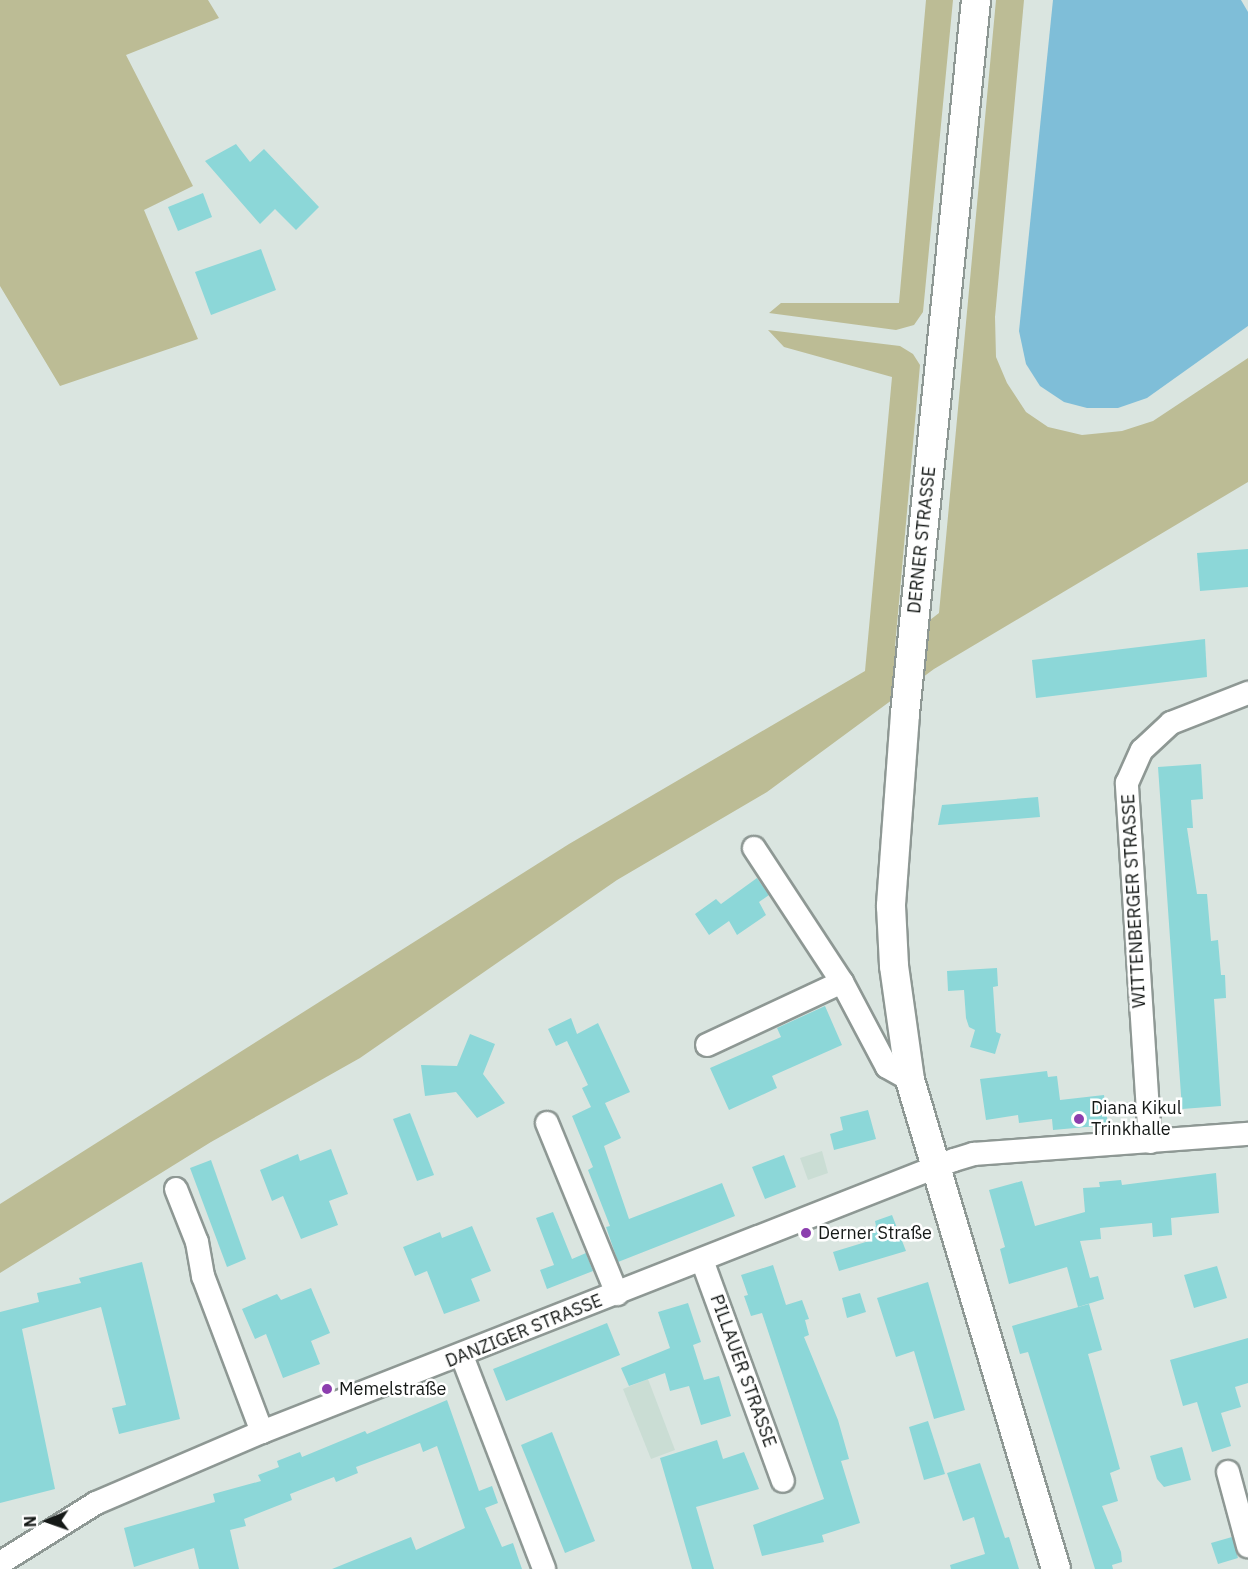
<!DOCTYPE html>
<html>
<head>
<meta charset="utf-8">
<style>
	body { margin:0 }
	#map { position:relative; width:1248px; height:1569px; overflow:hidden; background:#dae5e0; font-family:"IBM Plex Sans",sans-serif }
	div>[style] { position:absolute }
	.built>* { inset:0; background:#caddd4 }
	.green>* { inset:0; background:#bcbc95 }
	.water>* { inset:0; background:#7fbed8 }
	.building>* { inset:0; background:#8cd7d8 }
	.roads { filter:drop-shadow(2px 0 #8e9894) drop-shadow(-2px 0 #8e9894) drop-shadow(0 2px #8e9894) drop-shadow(0 -2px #8e9894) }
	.minor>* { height:22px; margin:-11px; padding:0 11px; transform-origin:11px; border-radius:11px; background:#fff }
	.tertiary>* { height:28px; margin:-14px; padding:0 14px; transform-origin:14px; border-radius:14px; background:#fff }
	.dots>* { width:16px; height:16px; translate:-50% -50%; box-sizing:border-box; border:3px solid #fff; border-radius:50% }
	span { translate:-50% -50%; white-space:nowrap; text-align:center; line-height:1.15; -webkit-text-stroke:5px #fff; paint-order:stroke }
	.street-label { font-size:18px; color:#151917 }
	.poi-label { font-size:18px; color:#151917 }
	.left { translate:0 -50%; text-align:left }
	.north { position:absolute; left:18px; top:1491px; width:60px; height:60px; -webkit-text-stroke:4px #fff; paint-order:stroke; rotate:268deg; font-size:16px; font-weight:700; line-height:24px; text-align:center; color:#151917 }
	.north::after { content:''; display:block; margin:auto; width:21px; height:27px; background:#151917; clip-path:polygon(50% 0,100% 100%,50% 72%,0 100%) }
</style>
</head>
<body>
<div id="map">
	<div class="built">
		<div style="clip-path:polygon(822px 1151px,828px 1173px,808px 1180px,800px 1158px)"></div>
		<div style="clip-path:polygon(648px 1379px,675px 1450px,651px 1459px,623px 1389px)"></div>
	</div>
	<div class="green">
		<div style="clip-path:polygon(0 0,208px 0,219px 18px,126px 55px,193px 186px,144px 210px,198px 339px,60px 386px,0 286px)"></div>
		<div style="clip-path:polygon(926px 0,953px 0,923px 312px,914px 325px,896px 330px,769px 313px,781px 303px,899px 303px)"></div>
		<div style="clip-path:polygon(996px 0,1024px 0,995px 317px,996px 357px,1007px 383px,1026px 412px,1048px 427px,1082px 435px,1122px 431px,1153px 421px,1248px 358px,1248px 482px,934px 669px,767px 792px,617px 880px,360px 1058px,211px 1142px,0 1273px,0 1204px,569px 844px,865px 671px,892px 377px,784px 347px,768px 330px,900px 346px,913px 354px,920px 365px,895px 647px,939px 613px)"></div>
	</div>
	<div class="water">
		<div style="clip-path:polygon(1053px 0,1241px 0,1248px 12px,1248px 326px,1147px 398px,1118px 408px,1087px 408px,1064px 402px,1040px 386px,1026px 364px,1019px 331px)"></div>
	</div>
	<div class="building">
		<div style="clip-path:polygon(236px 144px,250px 162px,264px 149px,319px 207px,296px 230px,275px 209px,260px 224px,205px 161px)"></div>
		<div style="clip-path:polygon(203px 193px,212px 217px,178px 231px,168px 207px)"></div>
		<div style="clip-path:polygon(261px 249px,276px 290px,211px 315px,195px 272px)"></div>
		<div style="clip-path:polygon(1248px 549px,1248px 587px,1200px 591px,1197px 553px)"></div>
		<div style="clip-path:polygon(1205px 639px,1207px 677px,1036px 698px,1032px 660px)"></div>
		<div style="clip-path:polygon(1201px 764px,1203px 799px,1191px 800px,1193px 828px,1187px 828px,1197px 894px,1207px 894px,1211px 941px,1218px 940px,1221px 975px,1225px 975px,1226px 998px,1214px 999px,1221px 1106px,1182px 1109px,1158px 767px)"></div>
		<div style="clip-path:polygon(1038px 797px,1040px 817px,938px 825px,942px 805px)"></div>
		<div style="clip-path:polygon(757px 878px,769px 895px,759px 902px,766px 915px,737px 935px,729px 921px,709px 935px,695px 914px,716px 899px,721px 904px)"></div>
		<div style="clip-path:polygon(997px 968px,998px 986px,993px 987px,996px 1032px,1001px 1034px,995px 1054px,970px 1047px,975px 1030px,969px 1027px,966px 1018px,964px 990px,948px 991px,947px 971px)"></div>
		<div style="clip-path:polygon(825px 1006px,842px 1045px,772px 1076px,777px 1088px,729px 1110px,710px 1068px,781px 1037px,777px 1028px)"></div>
		<div style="clip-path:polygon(571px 1018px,577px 1034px,598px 1023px,630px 1092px,605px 1103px,621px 1138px,604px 1146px,629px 1219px,722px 1183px,735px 1216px,618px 1262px,606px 1227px,610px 1226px,588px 1170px,593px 1167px,572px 1116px,591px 1107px,582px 1088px,588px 1085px,567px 1041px,556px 1046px,548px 1029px)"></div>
		<div style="clip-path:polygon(470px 1034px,495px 1044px,483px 1074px,505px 1103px,477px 1118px,456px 1092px,425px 1096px,421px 1065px,457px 1066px)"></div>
		<div style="clip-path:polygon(1047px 1071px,1048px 1077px,1057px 1076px,1060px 1100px,1104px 1095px,1108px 1125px,1053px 1130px,1052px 1119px,1019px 1123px,1018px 1115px,986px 1120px,980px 1079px)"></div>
		<div style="clip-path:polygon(868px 1110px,876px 1139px,834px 1150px,830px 1134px,843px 1130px,840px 1117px)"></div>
		<div style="clip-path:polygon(410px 1113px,434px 1175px,417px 1181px,393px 1119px)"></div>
		<div style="clip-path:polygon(331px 1149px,348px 1194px,329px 1201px,338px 1225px,301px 1239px,283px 1196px,272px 1201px,260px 1170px,298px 1154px,300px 1161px)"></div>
		<div style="clip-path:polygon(784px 1155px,796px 1187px,765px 1199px,752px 1167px)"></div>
		<div style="clip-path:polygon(211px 1160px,246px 1259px,227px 1267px,190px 1168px)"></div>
		<div style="clip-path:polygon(1216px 1173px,1219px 1213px,1171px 1218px,1172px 1235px,1153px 1237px,1152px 1223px,1100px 1228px,1101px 1239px,1080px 1241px,1090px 1278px,1098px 1276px,1104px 1299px,1078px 1307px,1067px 1267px,1009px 1284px,1000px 1249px,1005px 1247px,989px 1190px,1022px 1181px,1035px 1226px,1085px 1212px,1083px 1188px,1100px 1187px,1099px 1182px,1121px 1180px,1122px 1185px)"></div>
		<div style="clip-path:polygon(553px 1212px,572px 1259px,586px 1253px,593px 1271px,547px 1289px,540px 1270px,554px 1265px,536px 1218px)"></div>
		<div style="clip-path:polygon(892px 1215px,906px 1251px,839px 1271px,833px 1252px,869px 1241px,866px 1229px,876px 1226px,875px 1221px)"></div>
		<div style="clip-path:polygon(472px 1226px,491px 1271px,471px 1279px,480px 1301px,444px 1314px,427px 1271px,415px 1276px,403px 1247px,440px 1232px,442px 1238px)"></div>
		<div style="clip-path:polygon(142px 1262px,180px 1419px,119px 1434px,112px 1408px,126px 1405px,101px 1307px,22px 1329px,55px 1489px,0 1503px,0 1312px,39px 1302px,37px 1293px,81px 1283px,79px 1278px)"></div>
		<div style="clip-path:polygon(773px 1265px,786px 1305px,802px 1300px,809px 1319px,805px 1320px,809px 1335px,804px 1337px,838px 1420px,849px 1459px,841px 1461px,860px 1523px,822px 1535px,824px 1542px,762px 1556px,753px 1525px,824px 1499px,762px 1313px,751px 1316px,744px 1296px,748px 1295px,741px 1275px)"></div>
		<div style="clip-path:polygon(1217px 1266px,1227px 1298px,1194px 1308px,1184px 1275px)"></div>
		<div style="clip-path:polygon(928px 1282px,965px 1410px,934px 1419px,914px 1351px,896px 1357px,877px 1298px)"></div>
		<div style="clip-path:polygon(311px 1288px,330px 1333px,311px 1341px,320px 1364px,283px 1378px,266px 1334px,255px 1339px,242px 1309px,277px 1294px,281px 1300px)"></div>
		<div style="clip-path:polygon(860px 1293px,866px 1312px,847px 1318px,842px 1298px)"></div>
		<div style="clip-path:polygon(688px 1303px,701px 1342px,693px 1345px,704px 1380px,719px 1376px,731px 1416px,701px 1425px,689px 1386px,670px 1391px,665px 1373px,629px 1386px,621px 1368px,670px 1348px,658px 1312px)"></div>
		<div style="clip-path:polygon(1089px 1304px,1102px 1350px,1088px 1354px,1120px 1469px,1110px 1473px,1118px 1501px,1102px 1506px,1121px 1552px,1122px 1562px,1112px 1565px,1113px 1569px,1095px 1569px,1028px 1352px,1020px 1354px,1012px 1326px)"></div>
		<div style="clip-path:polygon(607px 1323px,620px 1355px,506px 1401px,493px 1369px)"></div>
		<div style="clip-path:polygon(1248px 1338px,1248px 1383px,1235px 1387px,1241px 1407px,1221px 1413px,1231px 1446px,1212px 1452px,1197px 1402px,1183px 1406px,1170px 1360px)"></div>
		<div style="clip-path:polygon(447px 1400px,479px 1491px,492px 1486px,498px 1503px,485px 1508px,502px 1547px,513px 1543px,522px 1569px,332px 1569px,411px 1537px,416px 1550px,465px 1528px,437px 1446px,423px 1452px,420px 1443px,356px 1467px,358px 1473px,336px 1482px,334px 1477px,290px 1494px,292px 1500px,244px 1519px,246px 1526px,230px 1530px,239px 1569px,199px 1569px,194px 1548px,134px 1567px,124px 1528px,215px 1502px,213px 1494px,261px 1481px,258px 1475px,279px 1467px,277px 1461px,300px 1452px,302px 1457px,365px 1431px,367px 1434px)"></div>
		<div style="clip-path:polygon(928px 1421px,945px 1474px,924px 1480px,909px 1427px)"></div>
		<div style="clip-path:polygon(552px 1432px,595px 1541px,565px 1553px,521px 1445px)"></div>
		<div style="clip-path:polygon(717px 1440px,723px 1459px,744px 1452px,759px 1489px,696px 1507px,714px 1569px,692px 1569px,660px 1458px)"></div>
		<div style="clip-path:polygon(1182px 1447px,1191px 1480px,1164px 1487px,1157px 1479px,1150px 1456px)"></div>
		<div style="clip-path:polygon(980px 1463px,1005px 1538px,1009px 1537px,1019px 1569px,951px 1569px,950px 1565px,985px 1554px,974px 1517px,963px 1521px,947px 1473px)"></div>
		<div style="clip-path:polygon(1232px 1537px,1238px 1558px,1218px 1564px,1211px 1543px)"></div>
	</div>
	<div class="roads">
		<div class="minor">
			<div style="left:754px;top:848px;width:160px;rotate:56.7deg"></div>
			<div style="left:842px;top:982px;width:96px;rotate:62.1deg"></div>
			<div style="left:887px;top:1067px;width:26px;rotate:29deg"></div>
			<div style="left:707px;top:1045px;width:149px;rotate:-25deg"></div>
			<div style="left:547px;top:1123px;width:185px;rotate:67.7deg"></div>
			<div style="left:1150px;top:1142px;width:360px;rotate:-93.7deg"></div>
			<div style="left:1127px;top:783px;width:36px;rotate:-66deg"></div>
			<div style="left:1142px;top:750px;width:40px;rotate:-43deg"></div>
			<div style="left:1171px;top:723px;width:83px;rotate:-21.3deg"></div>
			<div style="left:176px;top:1189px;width:57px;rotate:68.4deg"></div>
			<div style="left:197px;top:1242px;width:35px;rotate:80deg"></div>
			<div style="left:203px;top:1276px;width:167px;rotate:69.3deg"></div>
			<div style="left:702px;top:1260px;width:235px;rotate:69.9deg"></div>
			<div style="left:462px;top:1356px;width:228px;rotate:68.9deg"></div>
			<div style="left:1228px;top:1472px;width:77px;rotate:74.9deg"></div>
			<div style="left:0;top:1563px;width:113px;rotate:-32deg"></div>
			<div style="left:96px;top:1503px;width:181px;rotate:-23.2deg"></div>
			<div style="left:262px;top:1432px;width:744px;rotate:-21.46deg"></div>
			<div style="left:954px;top:1160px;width:21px;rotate:-17deg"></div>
			<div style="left:974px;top:1154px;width:275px;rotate:-4.2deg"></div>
		</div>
		<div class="tertiary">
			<div style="left:976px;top:0;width:718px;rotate:95.68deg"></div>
			<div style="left:905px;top:714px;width:193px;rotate:94.2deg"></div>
			<div style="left:891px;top:906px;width:60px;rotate:87.1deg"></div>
			<div style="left:894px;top:966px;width:115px;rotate:82deg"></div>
			<div style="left:910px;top:1080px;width:510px;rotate:73.38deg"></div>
		</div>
	</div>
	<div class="dots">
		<div style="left:1079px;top:1119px;background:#8c3eae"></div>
		<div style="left:806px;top:1233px;background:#8c3eae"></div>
		<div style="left:327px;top:1389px;background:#8c3eae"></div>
	</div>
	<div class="street-label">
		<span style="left:922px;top:540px;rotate:-84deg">DERNER STRASSE</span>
		<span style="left:1134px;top:901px;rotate:-93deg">WITTENBERGER STRASSE</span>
		<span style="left:524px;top:1331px;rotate:-22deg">DANZIGER STRASSE</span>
		<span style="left:743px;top:1371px;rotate:70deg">PILLAUER STRASSE</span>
	</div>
	<div class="poi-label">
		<span class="left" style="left:1091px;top:1119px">Diana Kikul<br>Trinkhalle</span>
		<span class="left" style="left:818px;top:1233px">Derner Straße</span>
		<span class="left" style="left:339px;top:1389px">Memelstraße</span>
	</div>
	<div class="north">N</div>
</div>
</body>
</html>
